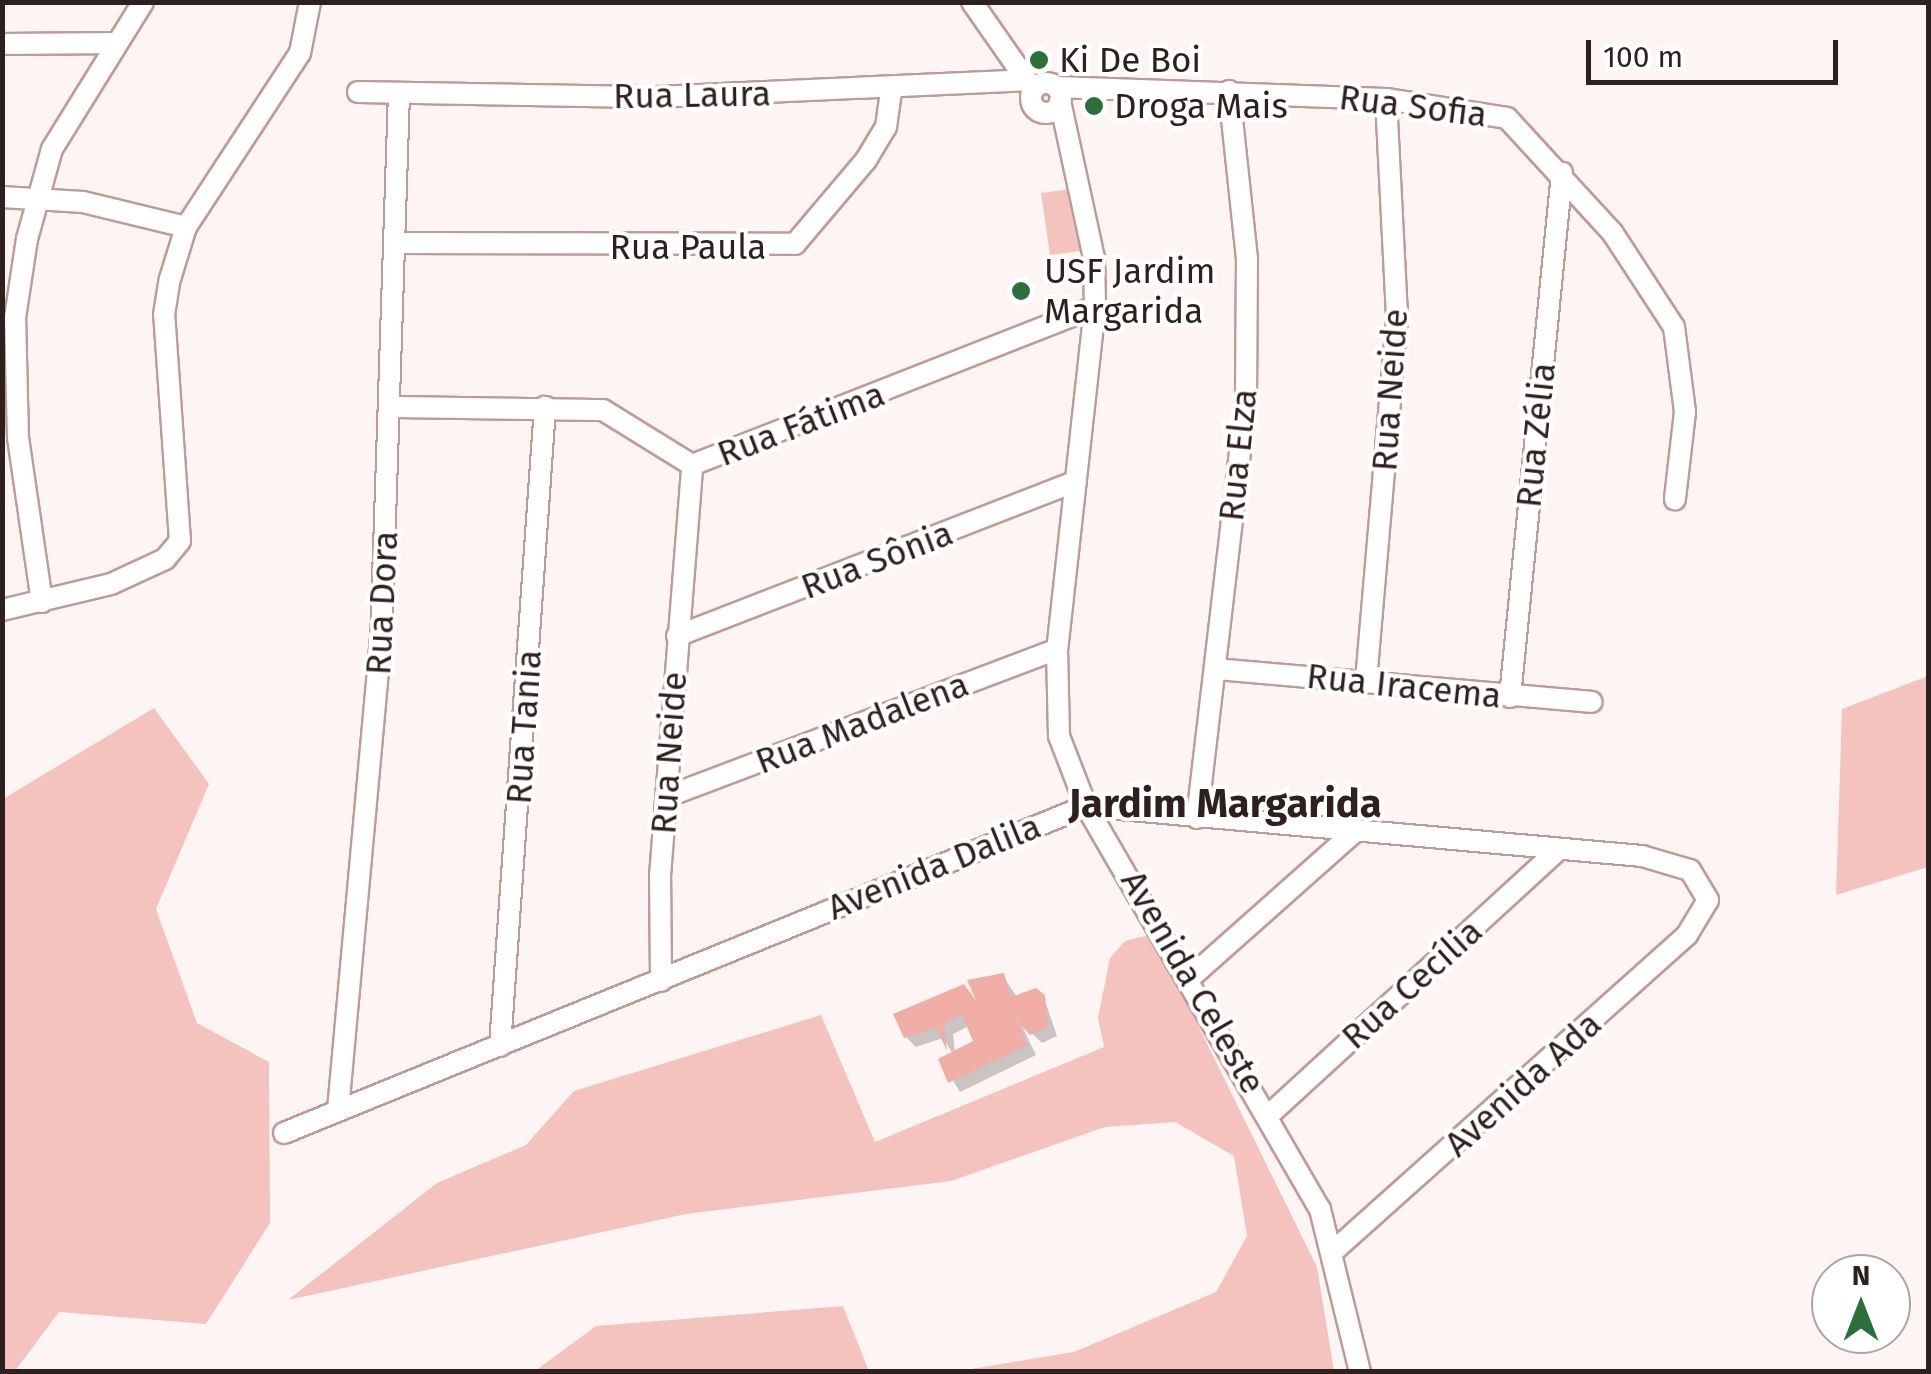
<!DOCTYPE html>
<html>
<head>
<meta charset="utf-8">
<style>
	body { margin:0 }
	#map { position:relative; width:1931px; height:1374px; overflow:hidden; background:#fdf5f4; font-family:"Fira Sans",sans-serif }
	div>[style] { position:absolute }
	.green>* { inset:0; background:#f5c3bd }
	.shadow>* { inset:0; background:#0003 }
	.building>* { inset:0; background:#f0ada5 }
	.roads { filter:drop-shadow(2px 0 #bf9b97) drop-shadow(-2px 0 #bf9b97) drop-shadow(0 2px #bf9b97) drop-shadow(0 -2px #bf9b97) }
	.minor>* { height:20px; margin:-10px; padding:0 10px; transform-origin:10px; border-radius:10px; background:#fff }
	.minor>.ring { margin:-10px; padding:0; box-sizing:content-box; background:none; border:20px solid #fff; border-radius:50% }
	.dots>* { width:28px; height:28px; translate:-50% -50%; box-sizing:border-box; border:5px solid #fff; border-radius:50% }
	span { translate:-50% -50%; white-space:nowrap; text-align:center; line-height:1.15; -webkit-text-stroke:8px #fff; paint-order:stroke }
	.poi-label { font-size:35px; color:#2e201e }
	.left { translate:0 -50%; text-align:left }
	.street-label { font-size:35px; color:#2e201e }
	.quarter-label { font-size:40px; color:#2e201e; font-weight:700 }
	.frame { position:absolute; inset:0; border:5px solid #2e201e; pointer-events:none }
	.north { position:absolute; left:1811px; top:1254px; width:100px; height:100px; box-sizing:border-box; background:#fff; border:2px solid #aba6a5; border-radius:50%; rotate:0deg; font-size:28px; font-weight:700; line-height:40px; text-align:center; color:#2e201e }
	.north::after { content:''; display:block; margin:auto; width:35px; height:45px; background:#2d6f3a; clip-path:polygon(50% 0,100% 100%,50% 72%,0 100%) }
	.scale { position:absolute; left:1586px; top:40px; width:252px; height:45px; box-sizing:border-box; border:5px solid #2e201e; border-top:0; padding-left:12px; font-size:30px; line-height:35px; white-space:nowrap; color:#2e201e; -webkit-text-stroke:8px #fff; paint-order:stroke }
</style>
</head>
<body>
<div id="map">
	<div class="green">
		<div style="clip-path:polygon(1071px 189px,1081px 251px,1050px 255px,1041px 193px)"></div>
		<div style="clip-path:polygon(1928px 676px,1928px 867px,1836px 895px,1842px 709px)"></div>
		<div style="clip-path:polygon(154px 708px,209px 784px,156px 909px,197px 1023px,269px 1062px,270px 1223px,206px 1324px,59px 1312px,15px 1371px,3px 1371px,3px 799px)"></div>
		<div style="clip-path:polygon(1153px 934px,1317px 1267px,1334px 1371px,959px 1371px,1074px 1352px,1216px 1292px,1247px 1236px,1234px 1156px,1175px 1122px,1105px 1127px,951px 1181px,686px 1214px,288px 1300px,437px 1183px,526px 1145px,574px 1091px,821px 1015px,875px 1142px,1104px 1047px,1098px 1018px,1110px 958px,1125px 941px)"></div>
		<div style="clip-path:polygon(843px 1306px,869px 1371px,535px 1371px,596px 1326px)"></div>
	</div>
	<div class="shadow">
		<div style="clip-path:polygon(evenodd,1003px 976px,1017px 997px,1045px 1001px,1057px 1036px,1042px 1043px,1020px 1022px,1036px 1055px,960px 1092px,941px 1061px,953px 1054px,943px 1038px,916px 1047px,906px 1037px,963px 987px,980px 1004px,1003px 976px,969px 1026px,976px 1042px,955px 1053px,953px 1034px,969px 1026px)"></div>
	</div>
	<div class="building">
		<div style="clip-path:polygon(1004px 973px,1011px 997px,1036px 988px,1045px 995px,1048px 1027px,1030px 1035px,1016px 1020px,1028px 1045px,948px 1083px,938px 1059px,973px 1041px,962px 1015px,944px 1024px,947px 1051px,936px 1027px,904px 1038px,893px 1014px,964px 984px,977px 1002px,967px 980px)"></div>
	</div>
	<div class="roads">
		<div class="minor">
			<div style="left:972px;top:2px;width:105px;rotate:55.1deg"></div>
			<div style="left:2px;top:44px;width:113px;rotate:-0.5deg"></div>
			<div class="ring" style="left:1031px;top:83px;width:10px;height:10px"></div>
			<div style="left:1056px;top:87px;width:330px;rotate:2.1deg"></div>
			<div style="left:1386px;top:99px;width:122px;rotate:8.9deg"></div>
			<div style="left:1507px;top:118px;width:155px;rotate:47.4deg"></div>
			<div style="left:1612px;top:232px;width:113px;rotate:56.9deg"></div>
			<div style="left:1674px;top:327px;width:86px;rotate:82.6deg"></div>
			<div style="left:1685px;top:412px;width:88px;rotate:96.6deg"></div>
			<div style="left:358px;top:92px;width:298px;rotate:1deg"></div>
			<div style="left:656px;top:97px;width:371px;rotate:-2.6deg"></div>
			<div style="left:1060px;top:101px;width:161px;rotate:77.8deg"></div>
			<div style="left:1094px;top:258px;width:49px;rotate:88.8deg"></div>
			<div style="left:1095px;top:307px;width:344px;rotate:96.3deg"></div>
			<div style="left:1057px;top:649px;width:87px;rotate:88.7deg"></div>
			<div style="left:1059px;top:736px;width:75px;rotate:68.9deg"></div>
			<div style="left:1086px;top:806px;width:466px;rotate:59.9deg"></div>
			<div style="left:1320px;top:1209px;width:168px;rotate:76.2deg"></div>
			<div style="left:2px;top:197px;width:81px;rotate:3.5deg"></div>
			<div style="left:83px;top:202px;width:106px;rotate:13.6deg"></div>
			<div style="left:394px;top:243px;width:401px;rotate:0.1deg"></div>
			<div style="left:795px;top:244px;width:110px;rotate:-49.8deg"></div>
			<div style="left:866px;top:160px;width:39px;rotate:-59deg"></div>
			<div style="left:886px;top:127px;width:37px;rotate:-82deg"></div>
			<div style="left:389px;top:407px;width:214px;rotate:0.8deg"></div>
			<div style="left:603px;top:410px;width:105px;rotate:31.7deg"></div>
			<div style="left:692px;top:465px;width:433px;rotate:-21.4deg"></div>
			<div style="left:42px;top:602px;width:166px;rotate:-98.3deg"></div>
			<div style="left:18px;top:438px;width:120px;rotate:-91.4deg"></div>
			<div style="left:15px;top:318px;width:80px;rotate:-81.4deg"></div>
			<div style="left:27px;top:239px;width:93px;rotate:-74.5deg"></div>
			<div style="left:52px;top:149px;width:173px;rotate:-58.2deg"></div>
			<div style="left:2px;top:610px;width:112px;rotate:-13.4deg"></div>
			<div style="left:111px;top:584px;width:60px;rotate:-24.8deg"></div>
			<div style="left:165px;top:559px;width:23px;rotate:-50deg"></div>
			<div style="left:180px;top:541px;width:227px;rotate:-94deg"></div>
			<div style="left:164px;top:315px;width:36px;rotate:-81deg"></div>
			<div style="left:170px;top:279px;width:54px;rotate:-72.9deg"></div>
			<div style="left:186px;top:227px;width:208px;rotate:-56.8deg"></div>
			<div style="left:300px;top:53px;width:52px;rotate:-78.9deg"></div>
			<div style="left:677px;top:636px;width:428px;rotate:-21.2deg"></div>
			<div style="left:1216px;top:669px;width:377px;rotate:5deg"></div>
			<div style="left:1366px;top:681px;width:366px;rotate:-85.1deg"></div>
			<div style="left:1397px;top:316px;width:217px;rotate:-92.9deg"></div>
			<div style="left:1510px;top:697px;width:527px;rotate:-84.33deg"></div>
			<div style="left:666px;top:797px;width:418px;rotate:-20.7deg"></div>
			<div style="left:1197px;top:818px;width:423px;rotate:-83.3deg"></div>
			<div style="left:1246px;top:398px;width:139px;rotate:-89.6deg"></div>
			<div style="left:1247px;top:259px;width:169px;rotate:-96.1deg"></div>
			<div style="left:1191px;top:977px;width:215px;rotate:-41.6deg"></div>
			<div style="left:661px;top:981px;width:105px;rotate:-90.5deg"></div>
			<div style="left:660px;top:876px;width:412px;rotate:-85.5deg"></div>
			<div style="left:500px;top:1046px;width:641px;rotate:-85.97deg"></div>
			<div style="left:338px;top:1110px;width:471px;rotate:-84.8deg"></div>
			<div style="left:381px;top:641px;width:547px;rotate:-88.12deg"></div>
			<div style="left:1270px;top:1114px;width:386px;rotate:-42.5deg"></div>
			<div style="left:284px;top:1133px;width:866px;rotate:-22.18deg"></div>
			<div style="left:1086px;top:806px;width:558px;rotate:5.14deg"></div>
			<div style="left:1642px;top:856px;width:50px;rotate:16.3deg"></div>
			<div style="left:1690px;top:870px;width:35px;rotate:59deg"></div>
			<div style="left:1708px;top:900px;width:41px;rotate:121deg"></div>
			<div style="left:1687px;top:935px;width:471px;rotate:138.2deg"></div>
		</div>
	</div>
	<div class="dots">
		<div style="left:1039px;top:60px;background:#2d6f3a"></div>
		<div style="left:1094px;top:106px;background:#2d6f3a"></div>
		<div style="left:1021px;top:291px;background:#2d6f3a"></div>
	</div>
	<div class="poi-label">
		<span class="left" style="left:1059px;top:60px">Ki De Boi</span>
		<span class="left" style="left:1114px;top:106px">Droga Mais</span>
		<span class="left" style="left:1044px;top:291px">USF Jardim<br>Margarida</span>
	</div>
	<div class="street-label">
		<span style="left:692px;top:95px;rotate:-1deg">Rua Laura</span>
		<span style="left:1413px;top:106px;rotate:7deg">Rua Sofia</span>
		<span style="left:688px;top:247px">Rua Paula</span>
		<span style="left:1390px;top:390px;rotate:-86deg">Rua Neide</span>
		<span style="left:801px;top:424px;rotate:-21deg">Rua Fátima</span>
		<span style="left:1536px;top:435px;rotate:-84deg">Rua Zélia</span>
		<span style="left:1238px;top:455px;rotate:-84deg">Rua Elza</span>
		<span style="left:877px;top:560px;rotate:-21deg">Rua Sônia</span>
		<span style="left:382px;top:603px;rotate:-87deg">Rua Dora</span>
		<span style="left:1404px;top:686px;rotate:6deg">Rua Iracema</span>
		<span style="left:862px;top:723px;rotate:-21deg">Rua Madalena</span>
		<span style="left:524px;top:727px;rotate:-86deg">Rua Tania</span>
		<span style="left:669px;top:753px;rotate:-86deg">Rua Neide</span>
		<span style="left:934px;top:867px;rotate:-22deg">Avenida Dalila</span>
		<span style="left:1193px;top:982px;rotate:60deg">Avenida Celeste</span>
		<span style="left:1412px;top:984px;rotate:-42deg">Rua Cecília</span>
		<span style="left:1523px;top:1084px;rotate:-42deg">Avenida Ada</span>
	</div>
	<div class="quarter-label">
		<span style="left:1225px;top:804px">Jardim Margarida</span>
	</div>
	<div class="frame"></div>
	<div class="north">N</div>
	<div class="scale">100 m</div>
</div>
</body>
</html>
